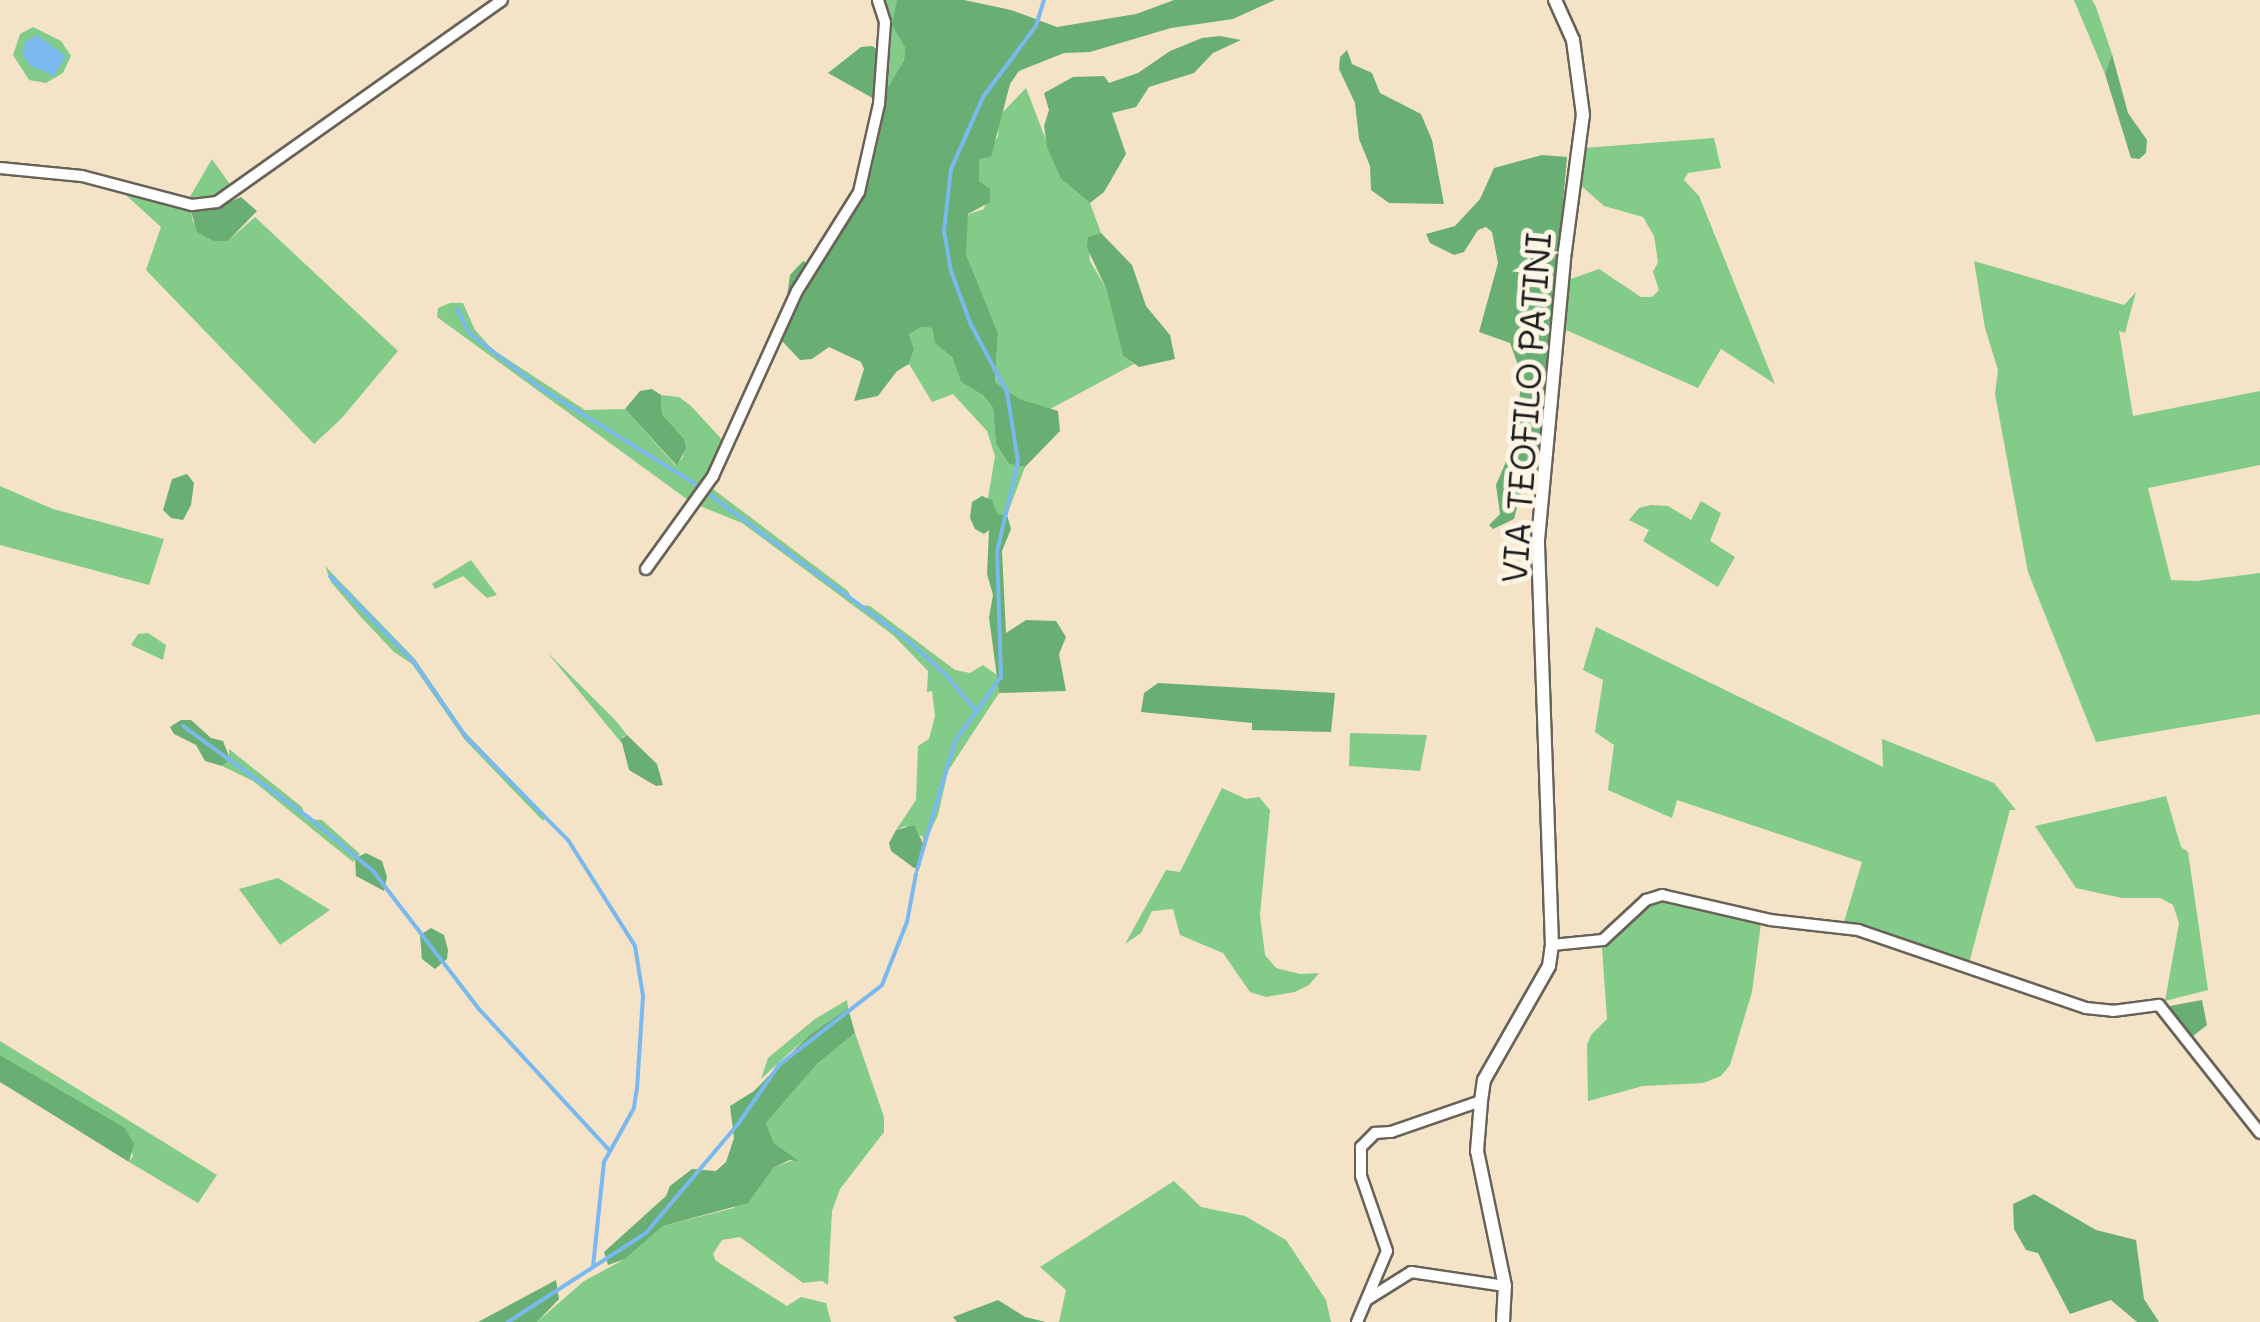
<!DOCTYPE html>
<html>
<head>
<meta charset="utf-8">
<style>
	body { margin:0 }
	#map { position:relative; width:2260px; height:1322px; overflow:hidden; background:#f5e3c8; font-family:Mali,sans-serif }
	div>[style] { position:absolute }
	.green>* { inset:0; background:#82cb88 }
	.forest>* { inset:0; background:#69af74 }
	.water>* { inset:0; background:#7ab9ee }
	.stream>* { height:4px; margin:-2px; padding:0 2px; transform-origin:2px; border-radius:2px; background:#7ab9ee }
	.roads { filter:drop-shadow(2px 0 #686258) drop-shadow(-2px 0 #686258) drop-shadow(0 2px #686258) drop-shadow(0 -2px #686258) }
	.minor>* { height:10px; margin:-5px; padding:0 5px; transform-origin:5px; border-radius:5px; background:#fff }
	.tertiary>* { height:12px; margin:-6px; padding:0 6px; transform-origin:6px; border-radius:6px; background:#fff }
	span { translate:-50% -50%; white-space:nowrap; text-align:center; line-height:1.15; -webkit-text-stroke:10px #fcf5e5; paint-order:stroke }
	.street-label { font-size:35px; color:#1c1c1c }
</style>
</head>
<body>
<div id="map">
	<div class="green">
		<div style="clip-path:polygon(883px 0,897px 0,905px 47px,904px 60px,884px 94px,891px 43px)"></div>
		<div style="clip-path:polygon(2074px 0,2092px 0,2096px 7px,2112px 54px,2105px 74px)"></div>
		<div style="clip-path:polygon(33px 27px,61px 41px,71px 56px,63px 73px,46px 83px,29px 80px,13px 55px,20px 34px)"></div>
		<div style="clip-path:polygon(1026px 88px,1061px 179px,1090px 203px,1101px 233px,1088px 238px,1090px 261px,1106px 288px,1123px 356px,1134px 364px,1050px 409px,1020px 399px,995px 382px,998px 333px,966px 254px,965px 222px,969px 214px,984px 209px,989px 189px,979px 181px,979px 159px,998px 137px,999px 116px)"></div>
		<div style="clip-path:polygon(1714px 138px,1721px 168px,1688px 173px,1684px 180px,1699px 196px,1775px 384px,1721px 349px,1698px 388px,1566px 330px,1568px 280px,1599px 269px,1641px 297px,1652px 297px,1659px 290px,1653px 272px,1658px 262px,1654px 236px,1643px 217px,1604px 206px,1578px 183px,1584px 148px)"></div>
		<div style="clip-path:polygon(212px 159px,234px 190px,211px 202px,187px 202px)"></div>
		<div style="clip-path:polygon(117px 187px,191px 211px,193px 222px,228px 241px,255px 217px,398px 351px,341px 419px,314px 444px,146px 270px,161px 227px)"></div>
		<div style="clip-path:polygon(1974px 261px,2124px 305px,2136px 292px,2125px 333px,2119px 331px,2133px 416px,2260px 391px,2260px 465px,2148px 488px,2171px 580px,2197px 581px,2260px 573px,2260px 714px,2096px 742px,2028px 572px,1995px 394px,1998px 370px,1985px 328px)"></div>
		<div style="clip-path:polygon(450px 303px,463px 303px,475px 330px,492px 349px,585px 410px,625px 409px,676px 466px,683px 457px,684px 439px,662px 414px,661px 395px,679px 397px,691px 406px,726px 444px,702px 485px,688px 500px,437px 317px,438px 308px)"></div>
		<div style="clip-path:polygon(922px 327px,932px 328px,935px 342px,952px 357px,961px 382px,984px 396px,993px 408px,996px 444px,1009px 464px,1025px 467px,1007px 515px,996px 514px,988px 498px,995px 456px,987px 431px,953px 394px,932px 402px,909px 364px,914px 349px,909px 334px)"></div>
		<div style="clip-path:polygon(0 486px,53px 509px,164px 539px,149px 585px,0 545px)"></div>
		<div style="clip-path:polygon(713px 489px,848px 591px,854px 604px,870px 606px,955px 670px,970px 673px,983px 665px,997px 675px,999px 693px,948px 771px,938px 815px,924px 845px,923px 837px,905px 826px,896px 830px,916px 800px,918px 746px,929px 739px,935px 716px,932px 691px,927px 692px,928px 671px,893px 635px,742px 523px,700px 506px)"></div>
		<div style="clip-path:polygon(1701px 501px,1721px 513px,1710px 541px,1735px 557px,1718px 587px,1643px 541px,1649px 530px,1629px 520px,1639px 508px,1651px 505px,1668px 506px,1691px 520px)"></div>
		<div style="clip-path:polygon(471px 560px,497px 595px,487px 598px,463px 576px,435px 589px,432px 584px)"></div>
		<div style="clip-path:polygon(325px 566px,415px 659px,464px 731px,546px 816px,543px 821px,465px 740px,412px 664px,394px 652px,360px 616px,331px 582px)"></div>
		<div style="clip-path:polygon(1596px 627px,1883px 767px,1882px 739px,1994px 783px,2016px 810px,2010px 810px,1968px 967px,1843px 925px,1862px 862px,1677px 800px,1672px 818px,1608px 790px,1614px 745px,1595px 732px,1603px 680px,1583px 670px)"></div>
		<div style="clip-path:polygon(148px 633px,166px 645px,163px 660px,131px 645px,138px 634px)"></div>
		<div style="clip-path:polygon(547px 652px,616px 721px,627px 735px,622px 737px,624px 746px)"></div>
		<div style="clip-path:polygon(1350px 733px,1427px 735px,1420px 771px,1349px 766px)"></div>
		<div style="clip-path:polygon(229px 749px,302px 807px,306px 819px,322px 820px,360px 854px,353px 862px,253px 781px,222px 766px,229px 759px)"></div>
		<div style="clip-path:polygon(1222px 788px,1246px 799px,1259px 797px,1270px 810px,1260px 915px,1265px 955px,1276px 968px,1300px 974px,1319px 973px,1309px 985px,1295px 992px,1266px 997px,1250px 992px,1223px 953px,1180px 935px,1173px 909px,1152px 911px,1141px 933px,1125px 944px,1166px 870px,1180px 872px)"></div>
		<div style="clip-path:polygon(2166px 796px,2181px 847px,2188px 852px,2208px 990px,2165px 1001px,2179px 923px,2173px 905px,2160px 898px,2122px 898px,2076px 888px,2035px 826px)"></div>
		<div style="clip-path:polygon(278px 878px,330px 910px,280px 945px,239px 889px)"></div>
		<div style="clip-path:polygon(1659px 898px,1761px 923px,1752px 992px,1730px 1065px,1721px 1076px,1703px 1083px,1643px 1086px,1588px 1101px,1587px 1045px,1591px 1035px,1607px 1019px,1602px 948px,1635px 910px)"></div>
		<div style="clip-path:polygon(847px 1000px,848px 1008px,808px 1036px,761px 1079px,768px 1058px,815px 1019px)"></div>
		<div style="clip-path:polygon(855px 1033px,884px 1117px,884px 1132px,840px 1189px,832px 1211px,828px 1285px,822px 1281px,803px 1283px,740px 1237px,722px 1240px,713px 1254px,716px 1261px,787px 1306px,801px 1297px,826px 1303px,831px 1322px,537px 1322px,584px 1281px,625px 1259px,663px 1226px,734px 1208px,773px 1168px,796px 1159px,774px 1143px,766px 1123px,817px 1064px)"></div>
		<div style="clip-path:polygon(0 1041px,217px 1175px,198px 1203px,129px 1162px,133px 1156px,124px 1127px,0 1055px)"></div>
		<div style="clip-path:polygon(1174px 1181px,1201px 1207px,1245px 1216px,1286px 1240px,1326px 1300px,1331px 1322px,1059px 1322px,1066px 1290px,1040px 1267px)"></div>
	</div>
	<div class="forest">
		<div style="clip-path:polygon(897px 0,964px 0,1011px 10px,1057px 27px,1136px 14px,1174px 0,1275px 0,1233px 19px,1171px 28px,1090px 52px,1064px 53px,1019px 71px,1010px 84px,991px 157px,979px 159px,979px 181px,990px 189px,990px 202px,968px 214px,966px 254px,998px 333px,995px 382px,1020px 399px,1058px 411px,1060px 431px,1025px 467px,1009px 464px,996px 444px,993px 408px,984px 396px,961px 382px,952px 357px,935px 343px,932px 328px,922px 327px,909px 334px,914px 349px,909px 364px,897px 371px,878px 396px,854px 401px,864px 369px,861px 362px,829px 347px,812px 359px,800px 360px,780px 339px,796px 304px,787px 296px,790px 275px,803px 261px,817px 268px,864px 192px,872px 168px,884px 94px,904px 60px,905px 47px,892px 25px)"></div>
		<div style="clip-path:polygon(1220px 36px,1241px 40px,1213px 53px,1194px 73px,1149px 87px,1136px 107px,1112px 113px,1126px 154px,1104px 192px,1090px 203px,1061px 179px,1047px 147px,1044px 126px,1049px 110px,1044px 93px,1073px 77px,1104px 76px,1109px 83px,1138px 73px,1170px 51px,1202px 38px)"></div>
		<div style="clip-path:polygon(872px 46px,880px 51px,876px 100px,828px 73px,861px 47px)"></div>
		<div style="clip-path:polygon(1347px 50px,1352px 64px,1372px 73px,1380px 93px,1421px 114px,1432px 140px,1444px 204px,1389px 203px,1371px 190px,1370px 166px,1359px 139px,1355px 103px,1339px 69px,1340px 57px)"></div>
		<div style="clip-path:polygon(2112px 54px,2128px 113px,2147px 140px,2146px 153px,2139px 159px,2131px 158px,2105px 74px)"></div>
		<div style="clip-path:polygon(1542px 155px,1567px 157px,1540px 470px,1531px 468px,1526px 474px,1514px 519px,1493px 529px,1489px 525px,1500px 514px,1496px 485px,1514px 443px,1522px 376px,1510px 343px,1479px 332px,1498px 263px,1492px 232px,1486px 227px,1478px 230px,1464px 252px,1454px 255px,1430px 243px,1426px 234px,1455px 226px,1480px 199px,1494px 168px)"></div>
		<div style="clip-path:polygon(241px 197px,257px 211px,228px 241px,214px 241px,197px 232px,191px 211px,210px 210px)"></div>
		<div style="clip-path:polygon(1101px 233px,1132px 265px,1146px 306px,1170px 335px,1175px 359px,1139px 367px,1123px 356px,1106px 288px,1087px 248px,1088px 237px)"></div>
		<div style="clip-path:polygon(652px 389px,661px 395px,662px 414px,684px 439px,686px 448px,677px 466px,625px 409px,640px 391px)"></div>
		<div style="clip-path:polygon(187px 474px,194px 483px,191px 505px,183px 520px,171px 518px,163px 510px,172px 479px)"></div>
		<div style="clip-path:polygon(982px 496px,992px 500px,997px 514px,1007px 515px,1011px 529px,1002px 551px,1006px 633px,1026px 620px,1056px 621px,1066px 637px,1059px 654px,1066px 691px,999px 693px,989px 617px,993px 595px,987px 574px,989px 530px,984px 534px,975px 529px,970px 518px,972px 502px)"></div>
		<div style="clip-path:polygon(1158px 683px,1335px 693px,1331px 732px,1252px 730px,1252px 723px,1141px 712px,1144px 693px)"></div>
		<div style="clip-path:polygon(181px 720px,191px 720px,211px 738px,223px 741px,230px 759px,222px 766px,205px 761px,196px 745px,174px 734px,170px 727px)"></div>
		<div style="clip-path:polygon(627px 735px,657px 764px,663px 785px,656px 786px,629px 770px,621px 739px)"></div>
		<div style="clip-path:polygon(914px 825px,924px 845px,920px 867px,914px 868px,891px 851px,889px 843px,896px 830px)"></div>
		<div style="clip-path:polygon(366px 853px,382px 861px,387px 877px,384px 891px,356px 876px,355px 858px)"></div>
		<div style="clip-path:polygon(431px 928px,444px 935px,448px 950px,447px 959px,435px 969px,422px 959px,420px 935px)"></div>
		<div style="clip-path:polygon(2202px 1000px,2207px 1025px,2188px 1040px,2164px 1007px)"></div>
		<div style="clip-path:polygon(848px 1008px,855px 1033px,817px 1064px,766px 1123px,774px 1143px,799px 1161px,790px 1160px,773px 1168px,748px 1203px,663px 1226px,625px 1259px,608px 1265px,604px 1252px,666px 1196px,670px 1186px,692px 1169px,716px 1171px,726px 1162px,734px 1138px,730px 1106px,754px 1091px,808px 1036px)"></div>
		<div style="clip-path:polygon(0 1055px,124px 1127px,134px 1144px,129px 1162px,0 1082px)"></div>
		<div style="clip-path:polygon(2034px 1194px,2096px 1230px,2136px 1240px,2144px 1299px,2159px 1322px,2137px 1322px,2111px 1300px,2070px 1314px,2038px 1253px,2026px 1250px,2014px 1229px,2013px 1204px)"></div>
		<div style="clip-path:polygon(556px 1280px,559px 1299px,537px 1322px,478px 1322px)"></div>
		<div style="clip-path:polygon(998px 1300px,1025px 1317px,1046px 1322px,957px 1322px,953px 1317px)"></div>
	</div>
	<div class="water">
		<div style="clip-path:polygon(37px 35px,66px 56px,54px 76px,31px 66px,22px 54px,26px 41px)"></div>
	</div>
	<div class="stream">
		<div style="left:457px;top:309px;width:27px;rotate:63deg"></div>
		<div style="left:469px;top:333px;width:88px;rotate:37.6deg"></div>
		<div style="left:539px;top:387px;width:190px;rotate:31.8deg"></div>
		<div style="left:710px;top:495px;width:242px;rotate:36.3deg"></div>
		<div style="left:905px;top:638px;width:54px;rotate:42deg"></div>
		<div style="left:945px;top:674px;width:50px;rotate:49.9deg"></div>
		<div style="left:330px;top:576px;width:120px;rotate:45.7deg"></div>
		<div style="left:414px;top:662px;width:91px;rotate:55.3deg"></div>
		<div style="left:466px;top:737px;width:145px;rotate:45.3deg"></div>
		<div style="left:568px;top:840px;width:125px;rotate:57.7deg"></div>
		<div style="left:635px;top:946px;width:51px;rotate:80.9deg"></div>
		<div style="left:643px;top:996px;width:92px;rotate:93.7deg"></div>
		<div style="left:637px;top:1088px;width:20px;rotate:99deg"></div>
		<div style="left:634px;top:1108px;width:62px;rotate:119.1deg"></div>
		<div style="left:604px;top:1162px;width:105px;rotate:96deg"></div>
		<div style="left:183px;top:726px;width:155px;rotate:36.1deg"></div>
		<div style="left:308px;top:817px;width:85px;rotate:39.7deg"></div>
		<div style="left:373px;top:871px;width:174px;rotate:52.5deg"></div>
		<div style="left:479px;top:1009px;width:192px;rotate:47.3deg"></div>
		<div style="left:917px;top:870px;width:134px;rotate:-73.6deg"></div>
		<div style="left:955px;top:741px;width:79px;rotate:-54.3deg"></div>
		<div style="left:1001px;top:677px;width:125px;rotate:-91.8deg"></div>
		<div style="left:997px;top:552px;width:93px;rotate:-77deg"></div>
		<div style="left:1018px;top:461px;width:70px;rotate:-99.1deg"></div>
		<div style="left:1007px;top:392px;width:76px;rotate:-118.2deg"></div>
		<div style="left:971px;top:325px;width:58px;rotate:-110.3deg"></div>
		<div style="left:951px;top:271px;width:41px;rotate:-99.9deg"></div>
		<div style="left:944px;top:231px;width:62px;rotate:-83.6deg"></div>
		<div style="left:951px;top:169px;width:79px;rotate:-66deg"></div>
		<div style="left:983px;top:97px;width:89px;rotate:-53.3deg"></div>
		<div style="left:1036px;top:26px;width:27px;rotate:-73deg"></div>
		<div style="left:508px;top:1322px;width:164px;rotate:-32.8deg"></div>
		<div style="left:646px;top:1233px;width:143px;rotate:-49.8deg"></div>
		<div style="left:738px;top:1124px;width:72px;rotate:-55.2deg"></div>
		<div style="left:779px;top:1065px;width:130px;rotate:-37.8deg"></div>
		<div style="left:882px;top:985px;width:68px;rotate:-68.4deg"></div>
		<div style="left:907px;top:922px;width:49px;rotate:-79.4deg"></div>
	</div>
	<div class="roads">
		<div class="minor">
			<div style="left:0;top:168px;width:82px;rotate:5.6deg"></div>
			<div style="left:82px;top:176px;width:114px;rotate:14.8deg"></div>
			<div style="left:192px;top:205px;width:25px;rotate:-7deg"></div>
			<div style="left:217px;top:202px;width:349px;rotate:-35.3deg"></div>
			<div style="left:646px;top:569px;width:115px;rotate:-54.2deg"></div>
			<div style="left:713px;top:476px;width:203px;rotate:-65.6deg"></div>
			<div style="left:797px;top:291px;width:117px;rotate:-57.9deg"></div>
			<div style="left:859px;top:192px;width:90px;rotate:-77.2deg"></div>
			<div style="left:879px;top:104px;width:82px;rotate:-85.8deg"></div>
			<div style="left:885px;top:22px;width:23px;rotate:-108deg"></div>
			<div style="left:1552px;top:945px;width:51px;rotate:-5.6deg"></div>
			<div style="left:1603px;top:940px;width:59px;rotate:-42.9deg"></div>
			<div style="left:1646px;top:900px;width:17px;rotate:-17deg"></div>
			<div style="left:1662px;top:895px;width:111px;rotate:13deg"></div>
			<div style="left:1770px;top:920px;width:89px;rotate:6.5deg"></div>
			<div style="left:1858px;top:930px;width:241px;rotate:18.9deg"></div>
			<div style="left:2086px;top:1008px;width:27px;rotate:6deg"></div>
			<div style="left:2113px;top:1011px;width:46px;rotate:-7.4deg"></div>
			<div style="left:2159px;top:1005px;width:163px;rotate:51.7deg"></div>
			<div style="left:1368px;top:1299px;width:51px;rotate:-32.1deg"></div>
			<div style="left:1411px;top:1272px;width:95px;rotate:8.5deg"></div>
			<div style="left:1357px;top:1322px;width:77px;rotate:-67.1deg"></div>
			<div style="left:1387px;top:1251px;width:79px;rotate:-109.1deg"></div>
			<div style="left:1361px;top:1176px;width:29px;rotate:-90deg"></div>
			<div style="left:1361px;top:1147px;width:20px;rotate:-45deg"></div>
			<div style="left:1375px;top:1133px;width:16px;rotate:-4deg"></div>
			<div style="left:1391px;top:1132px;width:95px;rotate:-19deg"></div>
		</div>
		<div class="tertiary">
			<div style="left:1503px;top:1322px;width:36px;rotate:-87deg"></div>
			<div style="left:1505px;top:1286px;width:138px;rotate:-101.7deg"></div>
			<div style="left:1477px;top:1151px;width:50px;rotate:-85.4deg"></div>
			<div style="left:1481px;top:1101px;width:21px;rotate:-82deg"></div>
			<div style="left:1484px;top:1080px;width:131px;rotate:-60.3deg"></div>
			<div style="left:1549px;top:966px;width:21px;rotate:-82deg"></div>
			<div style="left:1552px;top:945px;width:405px;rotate:-92deg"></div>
			<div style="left:1538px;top:540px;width:290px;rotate:-84.7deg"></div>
			<div style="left:1565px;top:251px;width:137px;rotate:-82.5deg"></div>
			<div style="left:1583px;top:115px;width:76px;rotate:-97.6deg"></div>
			<div style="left:1573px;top:40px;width:44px;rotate:-114.2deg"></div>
		</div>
	</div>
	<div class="street-label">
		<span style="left:1525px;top:408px;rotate:-86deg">VIA TEOFILO PATINI</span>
	</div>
</div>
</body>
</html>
